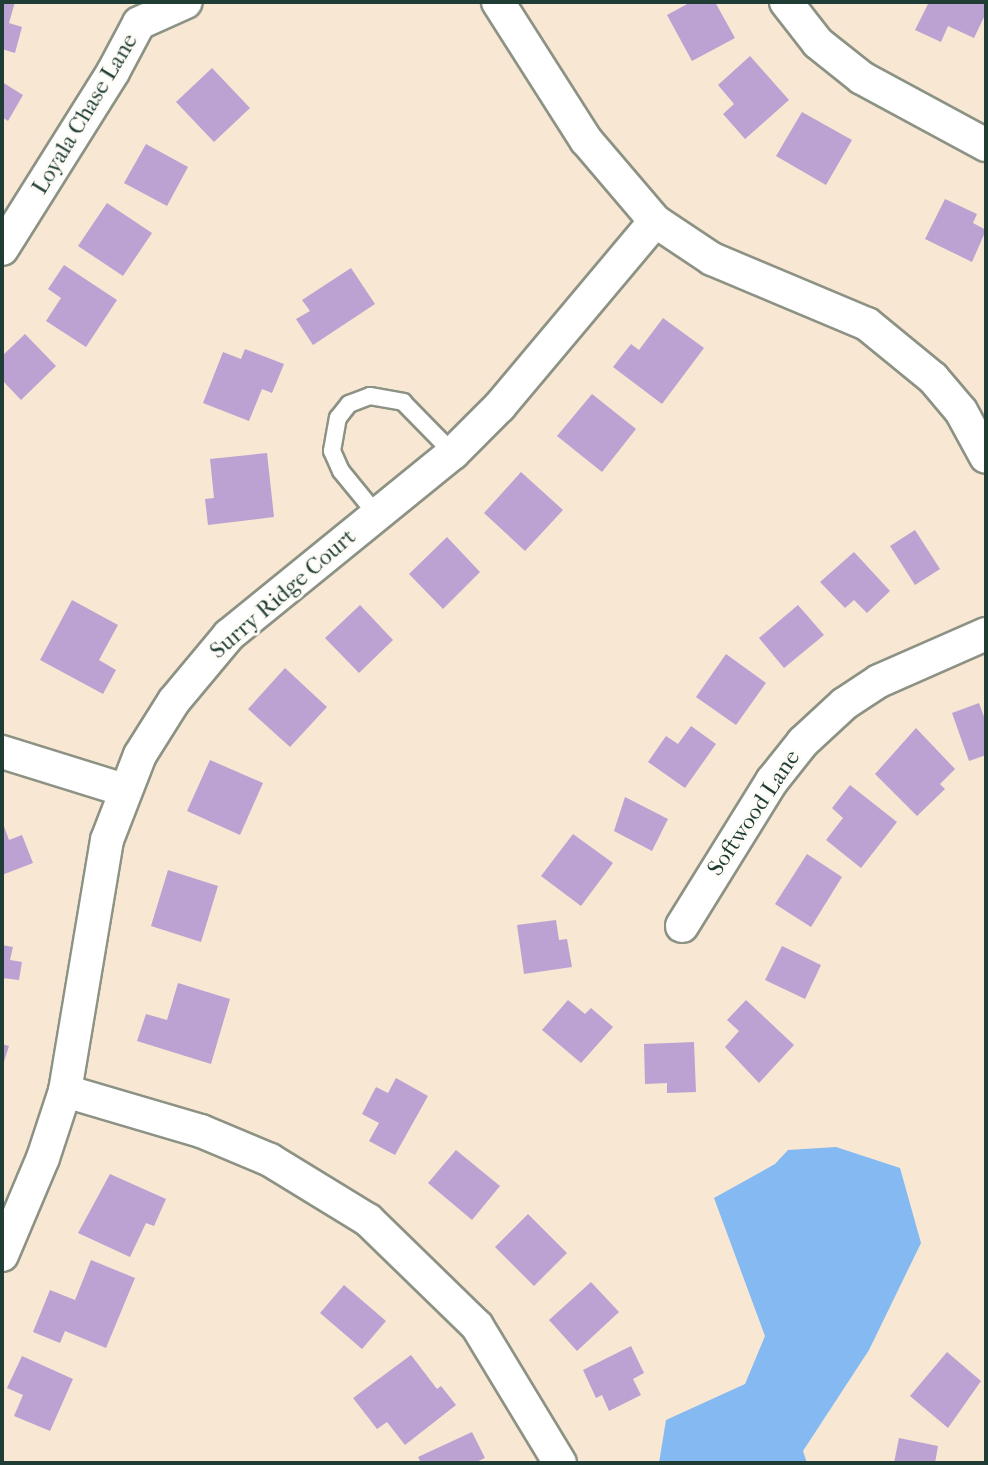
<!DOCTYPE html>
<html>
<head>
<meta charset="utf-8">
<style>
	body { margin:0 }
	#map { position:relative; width:988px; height:1465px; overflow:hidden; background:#f8e7d3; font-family:"IM FELL French Canon",serif }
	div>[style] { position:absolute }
	.water>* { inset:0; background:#84b9f2 }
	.building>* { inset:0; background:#bca2d2 }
	.roads { filter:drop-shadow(2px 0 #8c9284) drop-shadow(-2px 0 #8c9284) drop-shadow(0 2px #8c9284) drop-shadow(0 -2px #8c9284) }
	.lane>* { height:16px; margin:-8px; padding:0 8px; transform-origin:8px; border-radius:8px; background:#fff }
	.street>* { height:32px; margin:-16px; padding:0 16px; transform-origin:16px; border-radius:16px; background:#fff }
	span { translate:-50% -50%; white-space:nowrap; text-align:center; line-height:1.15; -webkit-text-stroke:6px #fdfcf7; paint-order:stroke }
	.street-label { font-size:23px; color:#1f3d34 }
	.frame { position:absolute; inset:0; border:4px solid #1f3d34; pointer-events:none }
</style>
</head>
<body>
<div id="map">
	<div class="water">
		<div style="clip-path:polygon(836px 1147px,900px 1168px,921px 1243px,869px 1350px,803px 1451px,807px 1463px,659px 1463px,666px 1420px,745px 1384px,765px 1336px,714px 1198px,775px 1164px,788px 1150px)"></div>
	</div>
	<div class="building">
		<div style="clip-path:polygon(2px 2px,15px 2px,9px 23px,22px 27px,15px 53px,2px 49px)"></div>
		<div style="clip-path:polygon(691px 2px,715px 2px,735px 38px,692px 61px,667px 15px)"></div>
		<div style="clip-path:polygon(929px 2px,986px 2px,986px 13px,974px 38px,948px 26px,941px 42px,915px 30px)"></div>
		<div style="clip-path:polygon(750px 56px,789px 100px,745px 139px,723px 114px,734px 104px,718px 85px)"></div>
		<div style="clip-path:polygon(212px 68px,250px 108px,214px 142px,176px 102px)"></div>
		<div style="clip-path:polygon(2px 82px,23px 95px,8px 121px,2px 117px)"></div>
		<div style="clip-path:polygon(802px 112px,852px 140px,826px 185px,776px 156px)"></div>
		<div style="clip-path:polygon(146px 144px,188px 167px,167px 206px,124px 183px)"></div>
		<div style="clip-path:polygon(945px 199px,977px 214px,973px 223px,986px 230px,972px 262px,925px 239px)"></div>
		<div style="clip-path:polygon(107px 203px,152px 233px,123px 276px,78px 246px)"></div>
		<div style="clip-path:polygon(64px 265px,117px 300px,86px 347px,46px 321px,61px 298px,48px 289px)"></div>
		<div style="clip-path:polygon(351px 268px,375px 304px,313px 345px,296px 319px,310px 311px,302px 300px)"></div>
		<div style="clip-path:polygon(663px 318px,704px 348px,662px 404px,613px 367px,631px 344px,639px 350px)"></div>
		<div style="clip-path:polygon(25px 334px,56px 366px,21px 400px,2px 380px,2px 356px)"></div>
		<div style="clip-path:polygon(245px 349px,284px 364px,272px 393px,262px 389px,249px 421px,203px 403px,223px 352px,241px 359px)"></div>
		<div style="clip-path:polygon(592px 394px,636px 429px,602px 472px,557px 436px)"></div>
		<div style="clip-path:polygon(267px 453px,274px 517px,208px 525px,205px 499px,214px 498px,210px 459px)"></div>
		<div style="clip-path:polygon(521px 472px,563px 510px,525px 551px,484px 513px)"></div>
		<div style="clip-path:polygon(915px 530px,940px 569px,915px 585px,890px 546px)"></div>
		<div style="clip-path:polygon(447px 537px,480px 572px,443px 609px,409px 574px)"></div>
		<div style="clip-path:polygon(854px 552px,890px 591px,867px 613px,854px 600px,845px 608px,820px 582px)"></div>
		<div style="clip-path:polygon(72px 600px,118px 625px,99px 660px,116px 670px,103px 694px,40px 660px)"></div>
		<div style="clip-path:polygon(360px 605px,393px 640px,359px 673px,325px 638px)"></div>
		<div style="clip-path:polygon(798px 605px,824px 635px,784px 668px,759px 638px)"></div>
		<div style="clip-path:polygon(726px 654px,766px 683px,736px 725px,696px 697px)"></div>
		<div style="clip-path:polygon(285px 668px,327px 707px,290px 747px,248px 709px)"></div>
		<div style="clip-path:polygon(979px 703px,986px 722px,986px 755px,969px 761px,952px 713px)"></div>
		<div style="clip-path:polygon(691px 726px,716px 744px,685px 788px,648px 762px,666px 736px,678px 744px)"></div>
		<div style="clip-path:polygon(916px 728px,955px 769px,940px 784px,945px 789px,917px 816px,875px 774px)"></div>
		<div style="clip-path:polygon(210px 760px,263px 783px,240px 835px,187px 811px)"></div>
		<div style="clip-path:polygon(850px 785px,897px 822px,861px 868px,826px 840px,843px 818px,832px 808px)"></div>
		<div style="clip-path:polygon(625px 797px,668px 819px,652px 851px,614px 831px)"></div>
		<div style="clip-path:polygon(2px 821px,9px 840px,22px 835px,33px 863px,2px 875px)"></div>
		<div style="clip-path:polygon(573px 834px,613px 863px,581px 906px,541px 876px)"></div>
		<div style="clip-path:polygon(807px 854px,842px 877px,811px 927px,775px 904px)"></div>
		<div style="clip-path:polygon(168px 870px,218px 886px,201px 942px,151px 926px)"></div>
		<div style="clip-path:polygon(556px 920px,559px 940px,567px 939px,572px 967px,524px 974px,517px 925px)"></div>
		<div style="clip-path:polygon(2px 945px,13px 947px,10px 960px,22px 962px,19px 980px,2px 978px)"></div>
		<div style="clip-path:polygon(782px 946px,821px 965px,805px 999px,765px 980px)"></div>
		<div style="clip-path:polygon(178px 983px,230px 999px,211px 1064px,137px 1041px,146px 1014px,167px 1020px)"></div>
		<div style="clip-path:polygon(568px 1000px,585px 1014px,591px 1008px,613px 1027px,581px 1063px,542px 1030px)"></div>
		<div style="clip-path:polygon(746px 1000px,794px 1045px,759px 1083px,725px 1047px,739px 1031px,727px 1020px)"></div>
		<div style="clip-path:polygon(694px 1042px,696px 1092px,667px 1093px,667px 1083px,645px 1084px,644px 1044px)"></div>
		<div style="clip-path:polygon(2px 1044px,9px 1046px,2px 1068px)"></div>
		<div style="clip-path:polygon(396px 1078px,428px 1096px,395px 1155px,369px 1141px,379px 1123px,362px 1114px,376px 1087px,388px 1093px)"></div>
		<div style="clip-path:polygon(456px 1150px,500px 1186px,472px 1220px,428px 1183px)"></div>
		<div style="clip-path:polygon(110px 1174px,166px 1199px,154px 1226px,146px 1223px,130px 1257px,78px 1233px)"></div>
		<div style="clip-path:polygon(528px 1214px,567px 1253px,534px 1286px,495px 1247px)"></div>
		<div style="clip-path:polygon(91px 1260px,135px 1278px,106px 1348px,65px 1331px,60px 1343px,33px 1332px,50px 1290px,75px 1300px)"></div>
		<div style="clip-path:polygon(591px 1282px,619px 1312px,577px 1351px,549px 1320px)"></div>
		<div style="clip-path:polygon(344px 1285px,386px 1321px,362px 1349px,320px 1313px)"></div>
		<div style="clip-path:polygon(631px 1346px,644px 1373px,633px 1379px,641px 1395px,609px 1411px,602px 1395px,596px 1398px,583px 1370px)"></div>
		<div style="clip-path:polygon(947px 1352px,981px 1381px,948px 1428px,910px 1396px)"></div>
		<div style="clip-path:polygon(411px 1355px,437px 1389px,441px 1386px,456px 1405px,405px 1445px,387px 1422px,377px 1429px,353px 1398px)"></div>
		<div style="clip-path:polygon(22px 1356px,73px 1379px,50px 1431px,14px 1416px,23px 1395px,7px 1388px)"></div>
		<div style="clip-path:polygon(472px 1432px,485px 1458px,474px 1463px,421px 1463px,418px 1457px)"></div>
		<div style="clip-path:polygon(899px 1438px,938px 1446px,935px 1463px,894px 1463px)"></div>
	</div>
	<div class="roads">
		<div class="lane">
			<div style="left:377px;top:515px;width:57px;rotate:-129.3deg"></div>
			<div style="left:341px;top:471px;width:22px;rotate:-114deg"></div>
			<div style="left:332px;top:451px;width:34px;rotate:-80deg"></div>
			<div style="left:338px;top:418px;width:18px;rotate:-52deg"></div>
			<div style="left:349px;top:404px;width:22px;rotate:-21deg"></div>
			<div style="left:370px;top:396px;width:34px;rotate:10deg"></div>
			<div style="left:403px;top:402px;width:71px;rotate:45.6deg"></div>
		</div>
		<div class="street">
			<div style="left:498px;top:2px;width:164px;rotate:57.5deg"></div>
			<div style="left:586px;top:140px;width:106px;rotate:49.6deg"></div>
			<div style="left:655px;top:221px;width:69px;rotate:33.7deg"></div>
			<div style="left:712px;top:259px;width:168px;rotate:22.8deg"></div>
			<div style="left:867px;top:324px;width:85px;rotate:39.3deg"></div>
			<div style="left:933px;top:378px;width:43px;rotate:49.7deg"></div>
			<div style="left:961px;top:411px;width:52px;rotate:61.5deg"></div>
			<div style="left:786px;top:2px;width:52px;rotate:52deg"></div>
			<div style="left:818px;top:43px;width:56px;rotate:38.5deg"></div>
			<div style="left:862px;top:78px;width:141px;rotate:28.4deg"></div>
			<div style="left:2px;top:249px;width:209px;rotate:-57.9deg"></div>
			<div style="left:113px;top:72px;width:55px;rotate:-62deg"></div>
			<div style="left:139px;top:23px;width:51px;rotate:-24.1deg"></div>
			<div style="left:2px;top:752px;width:128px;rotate:17.3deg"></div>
			<div style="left:682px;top:926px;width:171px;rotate:-58.2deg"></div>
			<div style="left:772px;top:781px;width:50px;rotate:-51.5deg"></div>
			<div style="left:803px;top:742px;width:56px;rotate:-42.8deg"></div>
			<div style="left:844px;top:704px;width:42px;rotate:-33.3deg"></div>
			<div style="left:879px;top:681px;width:117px;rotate:-23.7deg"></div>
			<div style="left:65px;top:1091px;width:142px;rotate:16.4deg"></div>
			<div style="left:201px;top:1131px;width:75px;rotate:22.8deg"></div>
			<div style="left:270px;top:1160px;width:115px;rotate:31.5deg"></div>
			<div style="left:368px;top:1220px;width:152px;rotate:44.2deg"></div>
			<div style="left:477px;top:1326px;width:160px;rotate:58.8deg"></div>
			<div style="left:2px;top:1255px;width:105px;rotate:-67.1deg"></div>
			<div style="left:43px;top:1158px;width:71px;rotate:-71.8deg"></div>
			<div style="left:65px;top:1091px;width:254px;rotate:-80.5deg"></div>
			<div style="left:107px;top:840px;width:91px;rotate:-68.8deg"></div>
			<div style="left:140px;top:755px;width:64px;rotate:-57.8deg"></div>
			<div style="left:174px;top:701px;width:86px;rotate:-50.2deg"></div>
			<div style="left:229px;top:635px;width:289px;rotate:-39.1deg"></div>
			<div style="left:453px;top:453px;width:66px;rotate:-45deg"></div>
			<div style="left:500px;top:406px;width:241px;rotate:-50deg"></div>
		</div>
	</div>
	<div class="street-label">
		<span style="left:85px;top:114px;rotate:-59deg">Loyala Chase Lane</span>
		<span style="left:283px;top:594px;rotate:-41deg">Surry Ridge Court</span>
		<span style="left:754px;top:813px;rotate:-56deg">Softwood Lane</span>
	</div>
	<div class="frame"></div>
</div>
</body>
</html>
